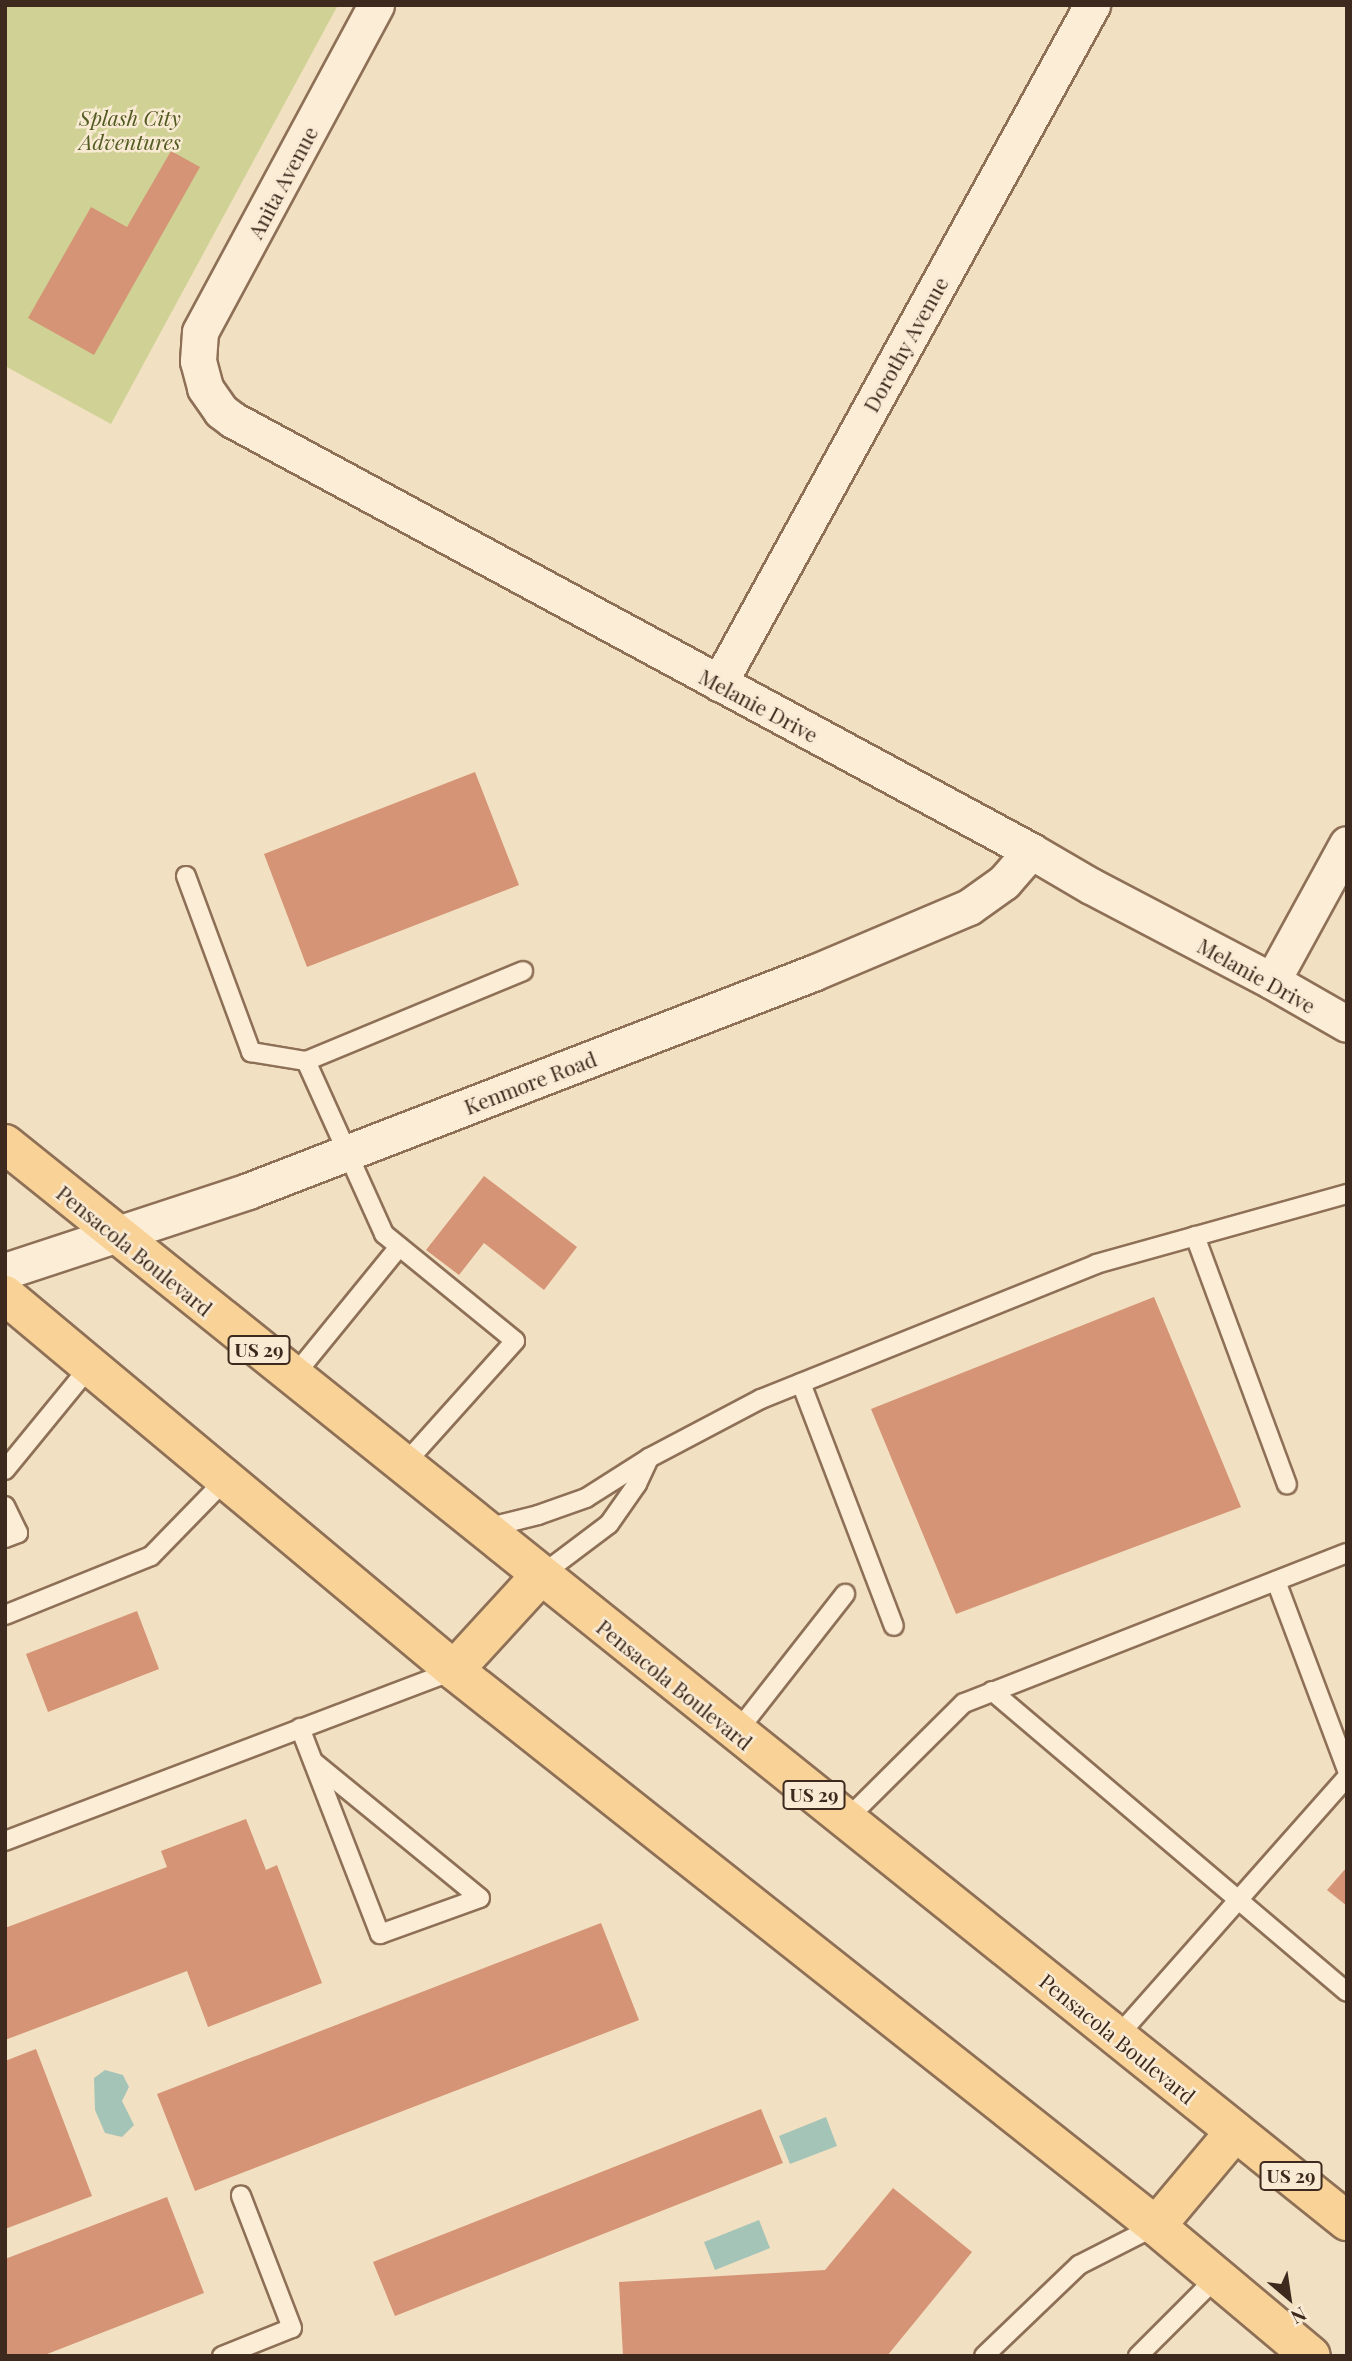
<!DOCTYPE html>
<html>
<head>
<meta charset="utf-8">
<style>
	body { margin:0 }
	#map { position:relative; width:1352px; height:2361px; overflow:hidden; background:#f2e0c2; font-family:"Playfair Display",serif }
	div>[style] { position:absolute }
	.green>* { inset:0; background:#d0d295 }
	.water>* { inset:0; background:#a5c4b8 }
	.building>* { inset:0; background:#d49475 }
	.roads { filter:drop-shadow(2px 0 #8e7057) drop-shadow(-2px 0 #8e7057) drop-shadow(0 2px #8e7057) drop-shadow(0 -2px #8e7057) }
	.service>* { height:18px; margin:-9px; padding:0 9px; transform-origin:9px; border-radius:9px; background:#fcedd7 }
	.minor>* { height:35px; margin:-17.5px; padding:0 17.5px; transform-origin:17.5px; border-radius:17.5px; background:#fcedd7 }
	.primary>* { height:38px; margin:-19px; padding:0 19px; transform-origin:19px; border-radius:19px; background:#f9d297 }
	span { translate:-50% -50%; white-space:nowrap; text-align:center; line-height:1.15; -webkit-text-stroke:5px #f9ead3; paint-order:stroke }
	.shield-label span { padding:2px 5px; background:#f9ead3; border:2px solid; border-radius:5px; -webkit-text-stroke-width:0 }
	.shield-label { font-size:19px; color:#3d291d; font-weight:700 }
	.park-label { font-size:21px; color:#525b21; font-style:italic }
	.street-label { font-size:21px; color:#3d291d }
	.frame { position:absolute; inset:0; border:7px solid #3d291d; pointer-events:none }
	.north { position:absolute; left:1254px; top:2263px; width:70px; height:70px; -webkit-text-stroke:5px #f9ead3; paint-order:stroke; rotate:151deg; font-size:19px; font-weight:700; line-height:28px; text-align:center; color:#3d291d }
	.north::after { content:''; display:block; margin:auto; width:24px; height:32px; background:#3d291d; clip-path:polygon(50% 0,100% 100%,50% 72%,0 100%) }
</style>
</head>
<body>
<div id="map">
	<div class="green">
		<div style="clip-path:polygon(5px 5px,338px 5px,111px 424px,5px 366px)"></div>
	</div>
	<div class="water">
		<div style="clip-path:polygon(105px 2070px,123px 2075px,129px 2087px,122px 2101px,134px 2125px,122px 2137px,105px 2133px,95px 2110px,94px 2078px)"></div>
		<div style="clip-path:polygon(826px 2117px,837px 2146px,790px 2164px,779px 2136px)"></div>
		<div style="clip-path:polygon(759px 2220px,770px 2248px,715px 2270px,704px 2242px)"></div>
	</div>
	<div class="building">
		<div style="clip-path:polygon(171px 151px,200px 167px,94px 355px,28px 318px,91px 207px,127px 227px)"></div>
		<div style="clip-path:polygon(475px 772px,519px 885px,307px 967px,264px 854px)"></div>
		<div style="clip-path:polygon(484px 1176px,577px 1247px,544px 1290px,484px 1243px,459px 1275px,426px 1250px)"></div>
		<div style="clip-path:polygon(1154px 1297px,1241px 1507px,956px 1614px,871px 1409px)"></div>
		<div style="clip-path:polygon(137px 1611px,159px 1669px,48px 1712px,26px 1654px)"></div>
		<div style="clip-path:polygon(246px 1819px,266px 1870px,277px 1865px,322px 1983px,208px 2027px,187px 1971px,5px 2040px,5px 1928px,167px 1867px,161px 1851px)"></div>
		<div style="clip-path:polygon(1347px 1867px,1347px 1906px,1327px 1890px)"></div>
		<div style="clip-path:polygon(601px 1923px,639px 2020px,195px 2191px,157px 2094px)"></div>
		<div style="clip-path:polygon(36px 2049px,92px 2196px,5px 2229px,5px 2061px)"></div>
		<div style="clip-path:polygon(761px 2109px,783px 2163px,395px 2316px,373px 2262px)"></div>
		<div style="clip-path:polygon(893px 2188px,972px 2252px,887px 2356px,623px 2356px,619px 2282px,825px 2270px)"></div>
		<div style="clip-path:polygon(167px 2197px,204px 2293px,42px 2356px,5px 2356px,5px 2259px)"></div>
	</div>
	<div class="roads">
		<div class="service">
			<div style="left:186px;top:876px;width:188px;rotate:69.7deg"></div>
			<div style="left:251px;top:1052px;width:56px;rotate:9.3deg"></div>
			<div style="left:306px;top:1061px;width:235px;rotate:-22.5deg"></div>
			<div style="left:306px;top:1061px;width:190px;rotate:65.7deg"></div>
			<div style="left:384px;top:1234px;width:169px;rotate:39.2deg"></div>
			<div style="left:515px;top:1341px;width:168px;rotate:131.9deg"></div>
			<div style="left:1195px;top:1236px;width:265px;rotate:69.7deg"></div>
			<div style="left:293px;top:1377px;width:168px;rotate:-50.8deg"></div>
			<div style="left:801px;top:1383px;width:260px;rotate:69.1deg"></div>
			<div style="left:5px;top:1470px;width:136px;rotate:-50.7deg"></div>
			<div style="left:5px;top:1506px;width:30px;rotate:64deg"></div>
			<div style="left:18px;top:1533px;width:14px;rotate:159deg"></div>
			<div style="left:486px;top:1528px;width:54px;rotate:-14deg"></div>
			<div style="left:538px;top:1515px;width:51px;rotate:-19.5deg"></div>
			<div style="left:586px;top:1498px;width:75px;rotate:-32.4deg"></div>
			<div style="left:649px;top:1458px;width:127px;rotate:-27.8deg"></div>
			<div style="left:761px;top:1399px;width:361px;rotate:-21.9deg"></div>
			<div style="left:1096px;top:1264px;width:261px;rotate:-15.6deg"></div>
			<div style="left:540px;top:1576px;width:86px;rotate:-37deg"></div>
			<div style="left:609px;top:1524px;width:49px;rotate:-55deg"></div>
			<div style="left:637px;top:1484px;width:29px;rotate:-65deg"></div>
			<div style="left:1276px;top:1581px;width:202px;rotate:69.4deg"></div>
			<div style="left:5px;top:1615px;width:157px;rotate:-22deg"></div>
			<div style="left:151px;top:1556px;width:109px;rotate:-45.7deg"></div>
			<div style="left:992px;top:1691px;width:465px;rotate:40.3deg"></div>
			<div style="left:300px;top:1728px;width:221px;rotate:68.8deg"></div>
			<div style="left:380px;top:1934px;width:106px;rotate:-19.8deg"></div>
			<div style="left:736px;top:1733px;width:177px;rotate:-51.9deg"></div>
			<div style="left:315px;top:1763px;width:213px;rotate:39.3deg"></div>
			<div style="left:846px;top:1820px;width:166px;rotate:-44.8deg"></div>
			<div style="left:964px;top:1703px;width:411px;rotate:-21.4deg"></div>
			<div style="left:5px;top:1841px;width:480px;rotate:-20.8deg"></div>
			<div style="left:1117px;top:2037px;width:347px;rotate:-48.5deg"></div>
			<div style="left:222px;top:2356px;width:75px;rotate:-21.8deg"></div>
			<div style="left:292px;top:2328px;width:142px;rotate:-111.1deg"></div>
			<div style="left:984px;top:2356px;width:132px;rotate:-43.8deg"></div>
			<div style="left:1079px;top:2265px;width:86px;rotate:-26.9deg"></div>
			<div style="left:1138px;top:2356px;width:112px;rotate:-45deg"></div>
		</div>
		<div class="minor">
			<div style="left:376px;top:5px;width:371px;rotate:118.3deg"></div>
			<div style="left:200px;top:332px;width:29px;rotate:94deg"></div>
			<div style="left:198px;top:361px;width:28px;rotate:75deg"></div>
			<div style="left:205px;top:388px;width:28px;rotate:55deg"></div>
			<div style="left:221px;top:411px;width:15px;rotate:37deg"></div>
			<div style="left:233px;top:420px;width:907px;rotate:28.37deg"></div>
			<div style="left:1031px;top:851px;width:69px;rotate:30.3deg"></div>
			<div style="left:1091px;top:886px;width:204px;rotate:27.7deg"></div>
			<div style="left:1272px;top:981px;width:86px;rotate:29.8deg"></div>
			<div style="left:719px;top:683px;width:774px;rotate:-61.18deg"></div>
			<div style="left:1272px;top:981px;width:156px;rotate:-61.3deg"></div>
			<div style="left:5px;top:1271px;width:256px;rotate:-18.2deg"></div>
			<div style="left:248px;top:1191px;width:606px;rotate:-21.1deg"></div>
			<div style="left:813px;top:973px;width:169px;rotate:-22.9deg"></div>
			<div style="left:969px;top:907px;width:43px;rotate:-35.5deg"></div>
			<div style="left:1004px;top:882px;width:41px;rotate:-48.9deg"></div>
		</div>
		<div class="primary">
			<div style="left:5px;top:1144px;width:1721px;rotate:38.75deg"></div>
			<div style="left:5px;top:1295px;width:585px;rotate:39.87deg"></div>
			<div style="left:454px;top:1670px;width:896px;rotate:38.38deg"></div>
			<div style="left:1156px;top:2226px;width:202px;rotate:40deg"></div>
			<div style="left:454px;top:1670px;width:127px;rotate:-47.5deg"></div>
			<div style="left:1156px;top:2226px;width:123px;rotate:-50deg"></div>
		</div>
	</div>
	<div class="shield-label">
		<span style="left:259px;top:1350px">US 29</span>
		<span style="left:814px;top:1795px">US 29</span>
		<span style="left:1291px;top:2176px">US 29</span>
	</div>
	<div class="park-label">
		<span style="left:130px;top:129px">Splash City<br>Adventures</span>
	</div>
	<div class="street-label">
		<span style="left:282px;top:182px;rotate:-62deg">Anita Avenue</span>
		<span style="left:905px;top:344px;rotate:-61deg">Dorothy Avenue</span>
		<span style="left:759px;top:705px;rotate:28deg">Melanie Drive</span>
		<span style="left:1257px;top:975px;rotate:29deg">Melanie Drive</span>
		<span style="left:530px;top:1082px;rotate:-21deg">Kenmore Road</span>
		<span style="left:135px;top:1250px;rotate:39deg">Pensacola Boulevard</span>
		<span style="left:675px;top:1684px;rotate:39deg">Pensacola Boulevard</span>
		<span style="left:1118px;top:2038px;rotate:39deg">Pensacola Boulevard</span>
	</div>
	<div class="frame"></div>
	<div class="north">N</div>
</div>
</body>
</html>
